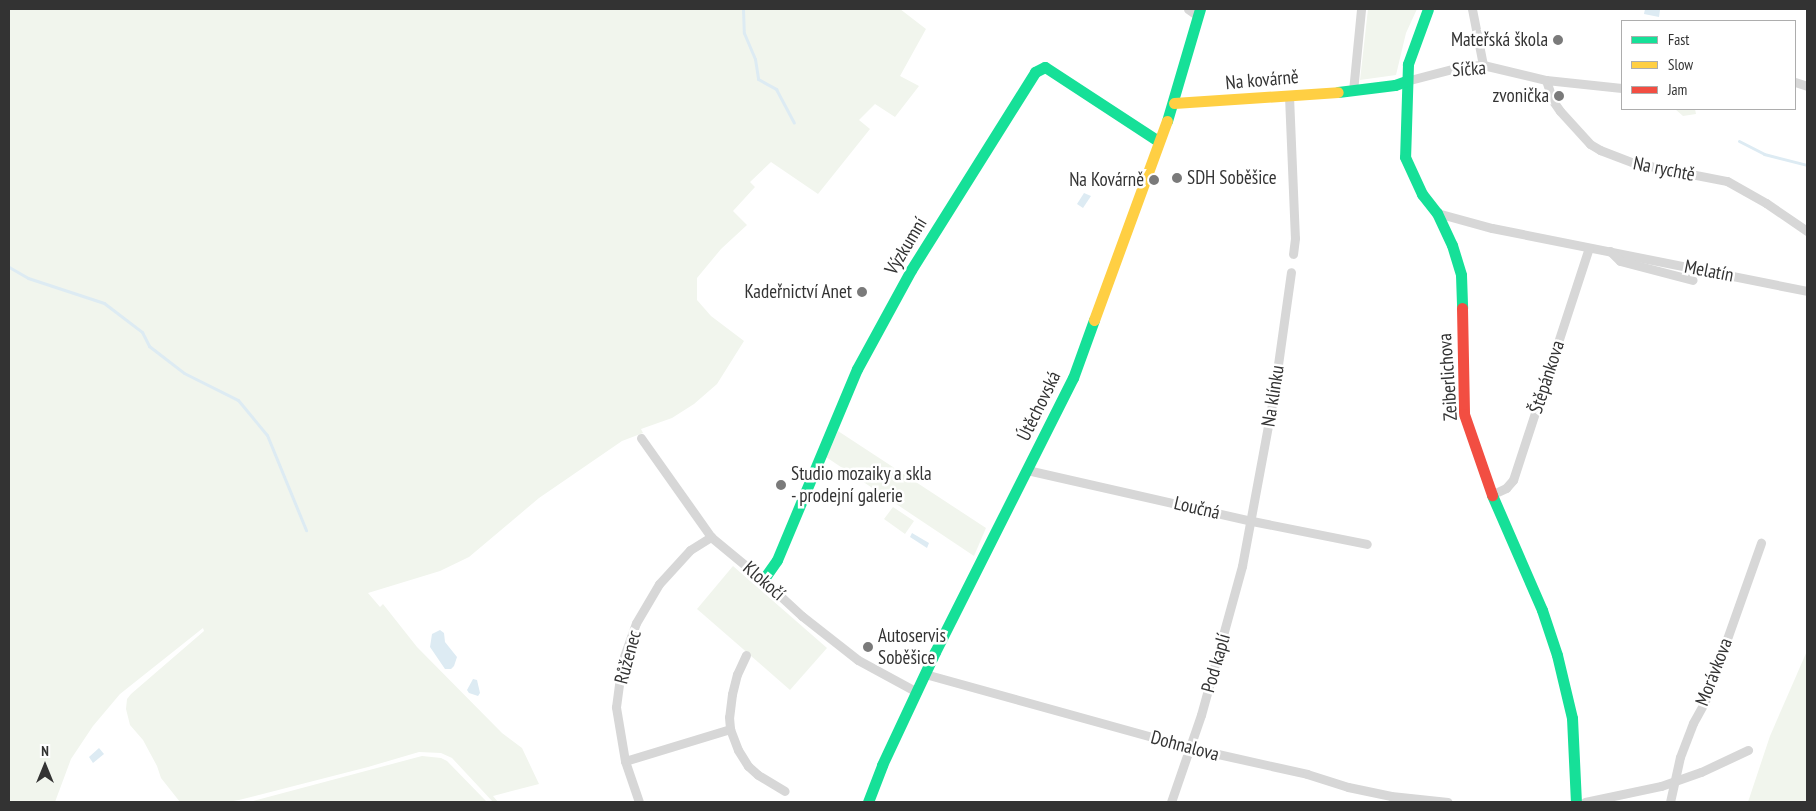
<!DOCTYPE html>
<html>
<head>
<meta charset="utf-8">
<style>
	body { margin:0 }
	#map { position:relative; width:1816px; height:811px; overflow:hidden; background:#fff; font-family:"PT Sans Narrow",sans-serif }
	div>[style] { position:absolute }
	.green>* { inset:0; background:#f1f5ed }
	.water>* { inset:0; background:#ddebf3 }
	.stream>* { height:3px; margin:-1.5px; padding:0 1.5px; transform-origin:1.5px; border-radius:1.5px; background:#ddebf3 }
	.street>* { height:9px; margin:-4.5px; padding:0 4.5px; transform-origin:4.5px; border-radius:4.5px; background:#d7d7d7 }
	.fast>* { height:11px; margin:-5.5px; padding:0 5.5px; transform-origin:5.5px; border-radius:5.5px; background:#16e098 }
	.slow>* { height:11px; margin:-5.5px; padding:0 5.5px; transform-origin:5.5px; border-radius:5.5px; background:#ffcf43 }
	.jam>* { height:11px; margin:-5.5px; padding:0 5.5px; transform-origin:5.5px; border-radius:5.5px; background:#f24e42 }
	.dots>* { width:14px; height:14px; translate:-50% -50%; box-sizing:border-box; border:2px solid #fff; border-radius:50% }
	span { translate:-50% -50%; white-space:nowrap; text-align:center; line-height:1.15; -webkit-text-stroke:5px #fff; paint-order:stroke }
	.poi-label { font-size:19px; color:#333 }
	.right { translate:-100% -50%; text-align:right }
	.left { translate:0 -50%; text-align:left }
	.street-label { font-size:19px; color:#333 }
	.frame { position:absolute; inset:0; border:10px solid #333; pointer-events:none }
	.legend { position:absolute; left:1621px; top:20px; width:175px; height:90px; box-sizing:border-box; background:#fff; border:1px solid #adadad; margin:0; padding:6px 9px; list-style:none; font-size:15px; color:#333 }
	.legend li { display:flex; align-items:center; gap:10px; height:25px }
	.legend b { width:25px; border:1px solid #adadad }
	.north { position:absolute; left:20px; top:741px; width:50px; height:50px; -webkit-text-stroke:4px #fff; paint-order:stroke; rotate:0deg; font-size:14px; font-weight:700; line-height:20px; text-align:center; color:#333 }
	.north::after { content:''; display:block; margin:auto; width:18px; height:22px; background:#333; clip-path:polygon(50% 0,100% 100%,50% 72%,0 100%) }
</style>
</head>
<body>
<div id="map">
	<div class="green">
		<div style="clip-path:polygon(9px 9px,900px 9px,926px 29px,900px 76px,919px 86px,895px 117px,875px 104px,859px 120px,870px 129px,818px 194px,771px 162px,750px 182px,755px 187px,733px 211px,747px 225px,721px 249px,697px 278px,697px 300px,711px 316px,744px 341px,717px 384px,694px 404px,672px 418px,641px 429px,643px 433px,622px 441px,539px 498px,469px 557px,440px 571px,368px 593px,380px 607px,383px 604px,417px 647px,502px 733px,522px 748px,539px 784px,493px 796px,498px 802px,493px 802px,452px 758px,441px 753px,419px 752px,368px 767px,239px 800px,227px 802px,180px 802px,161px 778px,157px 766px,143px 740px,130px 725px,126px 709px,127px 699px,131px 694px,204px 631px,203px 628px,120px 694px,93px 726px,71px 759px,55px 802px,9px 802px)"></div>
		<div style="clip-path:polygon(1368px 9px,1417px 9px,1406px 33px,1396px 75px,1360px 80px)"></div>
		<div style="clip-path:polygon(1675px 109px,1695px 109px,1696px 114px,1683px 116px)"></div>
		<div style="clip-path:polygon(838px 431px,986px 528px,974px 556px,826px 457px)"></div>
		<div style="clip-path:polygon(893px 507px,914px 521px,905px 534px,884px 519px)"></div>
		<div style="clip-path:polygon(733px 566px,827px 648px,790px 690px,697px 609px)"></div>
		<div style="clip-path:polygon(1807px 651px,1807px 802px,1748px 802px,1770px 736px)"></div>
		<div style="clip-path:polygon(422px 756px,441px 758px,447px 761px,487px 802px,249px 802px)"></div>
	</div>
	<div class="water">
		<div style="clip-path:polygon(1645px 9px,1660px 10px,1659px 17px,1644px 14px)"></div>
		<div style="clip-path:polygon(1084px 193px,1091px 196px,1083px 208px,1077px 204px)"></div>
		<div style="clip-path:polygon(912px 533px,929px 543px,927px 548px,910px 537px)"></div>
		<div style="clip-path:polygon(440px 630px,444px 633px,445px 642px,457px 657px,454px 666px,451px 669px,445px 669px,430px 647px,432px 634px)"></div>
		<div style="clip-path:polygon(473px 679px,477px 680px,480px 693px,478px 696px,469px 693px,467px 690px)"></div>
		<div style="clip-path:polygon(99px 748px,104px 754px,93px 763px,89px 757px)"></div>
	</div>
	<div class="stream">
		<div style="left:743px;top:9px;width:24px;rotate:88deg"></div>
		<div style="left:744px;top:33px;width:28px;rotate:67deg"></div>
		<div style="left:755px;top:59px;width:20px;rotate:81deg"></div>
		<div style="left:758px;top:79px;width:21px;rotate:29deg"></div>
		<div style="left:776px;top:89px;width:38px;rotate:62deg"></div>
		<div style="left:1739px;top:141px;width:28px;rotate:27deg"></div>
		<div style="left:1764px;top:154px;width:44px;rotate:14.3deg"></div>
		<div style="left:9px;top:267px;width:22px;rotate:30deg"></div>
		<div style="left:28px;top:278px;width:80px;rotate:18.2deg"></div>
		<div style="left:104px;top:303px;width:48px;rotate:37.3deg"></div>
		<div style="left:142px;top:332px;width:16px;rotate:63deg"></div>
		<div style="left:149px;top:346px;width:44px;rotate:37.6deg"></div>
		<div style="left:184px;top:373px;width:60px;rotate:26.6deg"></div>
		<div style="left:238px;top:400px;width:45px;rotate:50.4deg"></div>
		<div style="left:267px;top:435px;width:103px;rotate:67.7deg"></div>
	</div>
	<div class="street">
		<div style="left:1188px;top:9px;width:12px;rotate:35deg"></div>
		<div style="left:1472px;top:9px;width:57px;rotate:78.9deg"></div>
		<div style="left:1546px;top:80px;width:22px;rotate:72deg"></div>
		<div style="left:1553px;top:101px;width:12px;rotate:55deg"></div>
		<div style="left:1560px;top:111px;width:45px;rotate:47.7deg"></div>
		<div style="left:1590px;top:144px;width:12px;rotate:31deg"></div>
		<div style="left:1600px;top:150px;width:36px;rotate:21deg"></div>
		<div style="left:1634px;top:163px;width:95px;rotate:11deg"></div>
		<div style="left:1727px;top:181px;width:45px;rotate:29.4deg"></div>
		<div style="left:1766px;top:203px;width:50px;rotate:34.3deg"></div>
		<div style="left:1406px;top:81px;width:60px;rotate:-14.5deg"></div>
		<div style="left:1464px;top:66px;width:19px;rotate:-3deg"></div>
		<div style="left:1483px;top:65px;width:65px;rotate:13.4deg"></div>
		<div style="left:1546px;top:80px;width:76px;rotate:6deg"></div>
		<div style="left:1795px;top:82px;width:13px;rotate:18deg"></div>
		<div style="left:1353px;top:91px;width:82px;rotate:-84.4deg"></div>
		<div style="left:1289px;top:96px;width:142px;rotate:87.6deg"></div>
		<div style="left:1295px;top:238px;width:16px;rotate:97deg"></div>
		<div style="left:1437px;top:213px;width:57px;rotate:15.3deg"></div>
		<div style="left:1492px;top:228px;width:321px;rotate:11.3deg"></div>
		<div style="left:1610px;top:251px;width:14px;rotate:45deg"></div>
		<div style="left:1620px;top:261px;width:75px;rotate:14.6deg"></div>
		<div style="left:641px;top:438px;width:121px;rotate:54.7deg"></div>
		<div style="left:711px;top:537px;width:67px;rotate:39.6deg"></div>
		<div style="left:763px;top:580px;width:53px;rotate:42.7deg"></div>
		<div style="left:802px;top:616px;width:71px;rotate:38.2deg"></div>
		<div style="left:858px;top:660px;width:67px;rotate:28.5deg"></div>
		<div style="left:1027px;top:470px;width:231px;rotate:12.8deg"></div>
		<div style="left:1252px;top:521px;width:117px;rotate:11.3deg"></div>
		<div style="left:1491px;top:495px;width:17px;rotate:-25deg"></div>
		<div style="left:1506px;top:488px;width:11px;rotate:-49deg"></div>
		<div style="left:1513px;top:480px;width:244px;rotate:-71.9deg"></div>
		<div style="left:746px;top:655px;width:21px;rotate:115deg"></div>
		<div style="left:737px;top:674px;width:21px;rotate:104deg"></div>
		<div style="left:732px;top:694px;width:23px;rotate:97deg"></div>
		<div style="left:729px;top:717px;width:12px;rotate:85deg"></div>
		<div style="left:730px;top:729px;width:22px;rotate:69deg"></div>
		<div style="left:738px;top:750px;width:19px;rotate:58deg"></div>
		<div style="left:748px;top:766px;width:13px;rotate:42deg"></div>
		<div style="left:758px;top:775px;width:31px;rotate:31deg"></div>
		<div style="left:925px;top:674px;width:276px;rotate:15.5deg"></div>
		<div style="left:1191px;top:748px;width:119px;rotate:12.6deg"></div>
		<div style="left:1307px;top:774px;width:43px;rotate:17.6deg"></div>
		<div style="left:1348px;top:787px;width:44px;rotate:11.8deg"></div>
		<div style="left:1391px;top:796px;width:57px;rotate:6deg"></div>
		<div style="left:625px;top:761px;width:110px;rotate:-16.9deg"></div>
		<div style="left:639px;top:802px;width:43px;rotate:-108.9deg"></div>
		<div style="left:625px;top:761px;width:55px;rotate:-99.5deg"></div>
		<div style="left:616px;top:707px;width:45px;rotate:-82.4deg"></div>
		<div style="left:622px;top:662px;width:41px;rotate:-70.3deg"></div>
		<div style="left:636px;top:623px;width:45px;rotate:-59.5deg"></div>
		<div style="left:659px;top:584px;width:46px;rotate:-47.6deg"></div>
		<div style="left:690px;top:550px;width:25px;rotate:-32deg"></div>
		<div style="left:1171px;top:802px;width:92px;rotate:-71deg"></div>
		<div style="left:1201px;top:715px;width:155px;rotate:-74.6deg"></div>
		<div style="left:1242px;top:566px;width:176px;rotate:-79.5deg"></div>
		<div style="left:1274px;top:393px;width:122px;rotate:-82deg"></div>
		<div style="left:1585px;top:802px;width:78px;rotate:-11.9deg"></div>
		<div style="left:1661px;top:786px;width:42px;rotate:-19.3deg"></div>
		<div style="left:1701px;top:772px;width:52px;rotate:-25.1deg"></div>
		<div style="left:1670px;top:802px;width:46px;rotate:-77.5deg"></div>
		<div style="left:1680px;top:757px;width:36px;rotate:-69deg"></div>
		<div style="left:1693px;top:723px;width:25px;rotate:-61deg"></div>
		<div style="left:1705px;top:701px;width:168px;rotate:-70.5deg"></div>
	</div>
	<div class="fast">
		<div style="left:1428px;top:9px;width:59px;rotate:110deg"></div>
		<div style="left:1408px;top:64px;width:93px;rotate:91.8deg"></div>
		<div style="left:1405px;top:157px;width:41px;rotate:65.3deg"></div>
		<div style="left:1422px;top:194px;width:24px;rotate:52deg"></div>
		<div style="left:1437px;top:213px;width:35px;rotate:65deg"></div>
		<div style="left:1452px;top:245px;width:31px;rotate:73deg"></div>
		<div style="left:1461px;top:275px;width:33px;rotate:88deg"></div>
		<div style="left:1338px;top:92px;width:57px;rotate:-7deg"></div>
		<div style="left:1395px;top:85px;width:12px;rotate:-20deg"></div>
		<div style="left:1167px;top:121px;width:117px;rotate:-73.6deg"></div>
		<div style="left:1492px;top:495px;width:125px;rotate:66.5deg"></div>
		<div style="left:1542px;top:610px;width:47px;rotate:71.6deg"></div>
		<div style="left:1557px;top:655px;width:65px;rotate:76.6deg"></div>
		<div style="left:1572px;top:718px;width:84px;rotate:87.3deg"></div>
		<div style="left:763px;top:580px;width:24px;rotate:-55deg"></div>
		<div style="left:777px;top:560px;width:207px;rotate:-67.3deg"></div>
		<div style="left:857px;top:369px;width:113px;rotate:-61.4deg"></div>
		<div style="left:911px;top:270px;width:234px;rotate:-57.9deg"></div>
		<div style="left:1035px;top:72px;width:11px;rotate:-27deg"></div>
		<div style="left:1045px;top:67px;width:135px;rotate:33.2deg"></div>
		<div style="left:868px;top:802px;width:40px;rotate:-69deg"></div>
		<div style="left:882px;top:765px;width:125px;rotate:-64.9deg"></div>
		<div style="left:935px;top:652px;width:307px;rotate:-63.3deg"></div>
		<div style="left:1073px;top:378px;width:62px;rotate:-70.1deg"></div>
	</div>
	<div class="slow">
		<div style="left:1174px;top:103px;width:164px;rotate:-3.8deg"></div>
		<div style="left:1094px;top:320px;width:212px;rotate:-69.9deg"></div>
	</div>
	<div class="jam">
		<div style="left:1462px;top:308px;width:106px;rotate:88.9deg"></div>
		<div style="left:1464px;top:414px;width:86px;rotate:70.9deg"></div>
	</div>
	<div class="dots">
		<div style="left:1558px;top:40px;background:#7a7a7a"></div>
		<div style="left:1559px;top:96px;background:#7a7a7a"></div>
		<div style="left:1177px;top:178px;background:#7a7a7a"></div>
		<div style="left:1154px;top:180px;background:#7a7a7a"></div>
		<div style="left:862px;top:292px;background:#7a7a7a"></div>
		<div style="left:781px;top:485px;background:#7a7a7a"></div>
		<div style="left:868px;top:647px;background:#7a7a7a"></div>
	</div>
	<div class="poi-label">
		<span class="right" style="left:1548px;top:40px">Mateřská škola</span>
		<span class="right" style="left:1549px;top:96px">zvonička</span>
		<span class="left" style="left:1187px;top:178px">SDH Soběšice</span>
		<span class="right" style="left:1144px;top:180px">Na Kovárně</span>
		<span class="right" style="left:852px;top:292px">Kadeřnictví Anet</span>
		<span class="left" style="left:791px;top:485px">Studio mozaiky a skla<br>- prodejní galerie</span>
		<span class="left" style="left:878px;top:647px">Autoservis<br>Soběšice</span>
	</div>
	<div class="street-label">
		<span style="left:1469px;top:69px;rotate:-4deg">Síčka</span>
		<span style="left:1262px;top:80px;rotate:-5deg">Na kovárně</span>
		<span style="left:1664px;top:169px;rotate:11deg">Na rychtě</span>
		<span style="left:906px;top:246px;rotate:-59deg">Výzkumní</span>
		<span style="left:1709px;top:271px;rotate:11deg">Melatín</span>
		<span style="left:1448px;top:377px;rotate:-94deg">Zeiberlichova</span>
		<span style="left:1547px;top:377px;rotate:-72deg">Štěpánkova</span>
		<span style="left:1273px;top:396px;rotate:-81deg">Na klínku</span>
		<span style="left:1039px;top:406px;rotate:-64deg">Útěchovská</span>
		<span style="left:1197px;top:508px;rotate:13deg">Loučná</span>
		<span style="left:764px;top:581px;rotate:41deg">Klokočí</span>
		<span style="left:628px;top:657px;rotate:-75deg">Růženec</span>
		<span style="left:1216px;top:663px;rotate:-74deg">Pod kaplí</span>
		<span style="left:1714px;top:672px;rotate:-69deg">Morávkova</span>
		<span style="left:1185px;top:746px;rotate:15deg">Dohnalova</span>
	</div>
	<div class="frame"></div>
	<ul class="legend">
	<li><b style="height:6px;background:#16e098"></b>Fast</li>
	<li><b style="height:6px;background:#ffcf43"></b>Slow</li>
	<li><b style="height:6px;background:#f24e42"></b>Jam</li>
	</ul>
	<div class="north">N</div>
</div>
</body>
</html>
